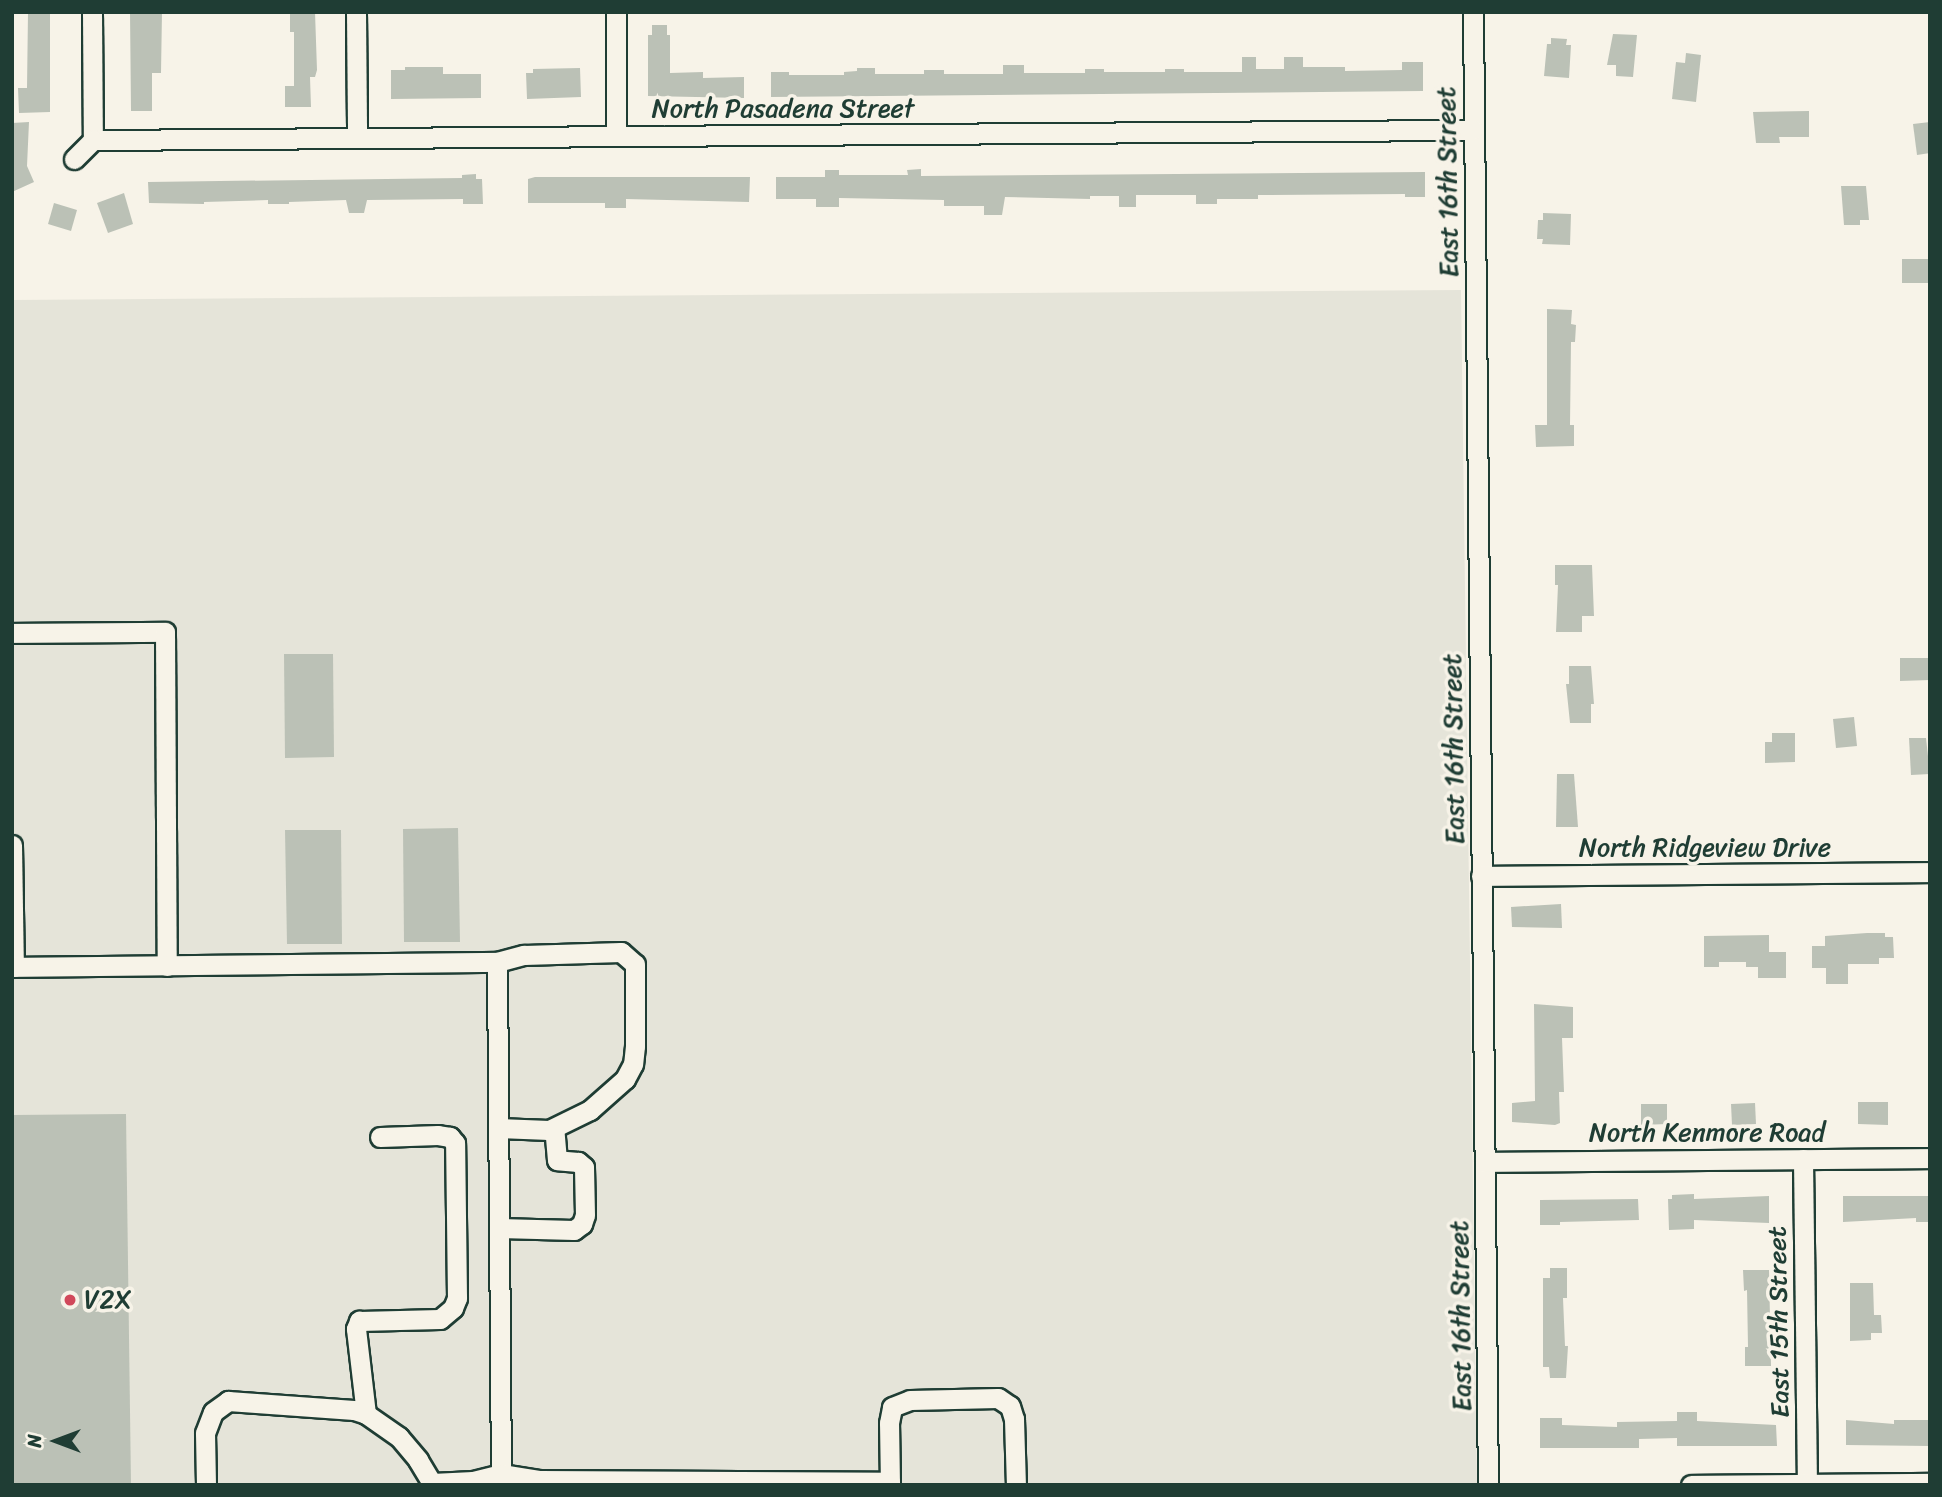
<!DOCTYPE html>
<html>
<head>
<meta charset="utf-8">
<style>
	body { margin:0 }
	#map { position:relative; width:1942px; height:1497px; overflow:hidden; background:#f7f3e8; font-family:Sriracha,sans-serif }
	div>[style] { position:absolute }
	.built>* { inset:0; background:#e5e4d9 }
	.building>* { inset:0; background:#bbc1b6 }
	.roads { filter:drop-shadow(2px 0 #1f3d34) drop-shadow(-2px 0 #1f3d34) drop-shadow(0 2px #1f3d34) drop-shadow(0 -2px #1f3d34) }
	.minor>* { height:19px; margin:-9.5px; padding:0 9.5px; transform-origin:9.5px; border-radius:9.5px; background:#f7f3e8 }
	.dots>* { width:19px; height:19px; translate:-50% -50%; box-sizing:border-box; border:4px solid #f7f3e8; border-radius:50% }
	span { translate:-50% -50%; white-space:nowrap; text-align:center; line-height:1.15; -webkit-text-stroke:7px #f7f3e8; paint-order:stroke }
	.street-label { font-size:26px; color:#1f3d34 }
	.poi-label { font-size:26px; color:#1f3d34 }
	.left { translate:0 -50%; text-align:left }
	.frame { position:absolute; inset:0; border:14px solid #1f3d34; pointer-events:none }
	.north { position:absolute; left:21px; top:1406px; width:70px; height:70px; -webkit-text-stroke:5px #f7f3e8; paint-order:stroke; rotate:270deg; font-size:19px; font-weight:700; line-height:28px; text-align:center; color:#1f3d34 }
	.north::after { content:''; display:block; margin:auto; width:24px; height:32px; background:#1f3d34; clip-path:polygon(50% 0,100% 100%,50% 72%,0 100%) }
</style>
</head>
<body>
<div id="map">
	<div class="built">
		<div style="clip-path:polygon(1461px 290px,1477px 1485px,12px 1485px,12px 300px)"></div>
	</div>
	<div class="building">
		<div style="clip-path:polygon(28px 12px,50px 12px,50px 112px,19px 113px,18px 88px,27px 88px)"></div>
		<div style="clip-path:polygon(130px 12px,162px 12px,161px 73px,152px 73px,152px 111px,131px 111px)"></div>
		<div style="clip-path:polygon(290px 12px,315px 12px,317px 70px,315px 77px,310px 77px,311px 107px,285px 107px,285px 86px,294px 86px,294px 32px,290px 32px)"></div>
		<div style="clip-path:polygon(652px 25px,667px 25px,667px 35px,670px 35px,670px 73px,703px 72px,703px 78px,744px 77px,744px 98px,648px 96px,648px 35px,652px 35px)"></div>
		<div style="clip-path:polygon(1613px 34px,1637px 35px,1633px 77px,1616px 76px,1616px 65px,1607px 65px)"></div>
		<div style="clip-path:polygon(1551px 38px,1567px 39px,1566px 45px,1571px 45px,1569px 78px,1544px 76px,1547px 44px,1551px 44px)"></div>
		<div style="clip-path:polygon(1686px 53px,1701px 55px,1696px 102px,1672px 99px,1676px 62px,1685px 63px)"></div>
		<div style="clip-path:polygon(1242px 57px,1256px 57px,1256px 69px,1284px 69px,1284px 57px,1303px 57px,1303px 67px,1345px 67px,1345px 71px,1402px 70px,1402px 62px,1423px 62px,1423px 91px,771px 97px,771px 72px,789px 72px,789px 75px,844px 75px,844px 72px,857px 71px,857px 68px,875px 68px,875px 74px,924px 74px,924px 70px,944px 70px,944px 74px,1003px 74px,1003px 65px,1024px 65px,1024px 73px,1085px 73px,1085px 69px,1104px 69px,1104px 72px,1165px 72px,1165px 69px,1184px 69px,1184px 72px,1242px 72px)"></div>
		<div style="clip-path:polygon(405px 67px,443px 67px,443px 74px,481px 74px,481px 98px,391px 99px,391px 70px,405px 70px)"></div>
		<div style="clip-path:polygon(580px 68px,581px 97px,527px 99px,526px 73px,533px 73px,533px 69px)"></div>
		<div style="clip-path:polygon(1809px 111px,1809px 137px,1779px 137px,1780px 143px,1756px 143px,1753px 112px)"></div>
		<div style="clip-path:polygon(29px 122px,27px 166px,34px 182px,12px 192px,12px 123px)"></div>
		<div style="clip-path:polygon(1930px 122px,1930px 153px,1917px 155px,1913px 124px)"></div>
		<div style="clip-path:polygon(921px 169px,921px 176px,1425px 172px,1425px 197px,1405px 197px,1405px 194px,1258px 195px,1258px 199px,1217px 199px,1217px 204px,1196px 204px,1196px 195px,1136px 195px,1136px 207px,1119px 207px,1119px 196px,1090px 196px,1090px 199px,1005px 197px,1002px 215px,984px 215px,984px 206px,944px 206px,944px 200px,839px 198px,839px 207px,816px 207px,816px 199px,776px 199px,776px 177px,825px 177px,825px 170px,839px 170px,839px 175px,908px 175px,907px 170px)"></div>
		<div style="clip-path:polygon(476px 174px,476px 179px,482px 179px,483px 204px,463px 204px,463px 199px,367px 200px,364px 213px,349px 213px,346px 200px,289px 202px,289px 204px,268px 204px,268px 200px,204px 202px,204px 204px,149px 203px,148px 182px,462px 178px,462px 175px)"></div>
		<div style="clip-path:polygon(535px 177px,750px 177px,749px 202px,626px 199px,626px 208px,605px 208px,605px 203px,528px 203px,528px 179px)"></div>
		<div style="clip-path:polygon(1841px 186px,1866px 186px,1869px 220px,1860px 220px,1860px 225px,1844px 225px)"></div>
		<div style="clip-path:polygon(124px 193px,133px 224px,108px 233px,97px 203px)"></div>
		<div style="clip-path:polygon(54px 203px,77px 210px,71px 231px,48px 224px)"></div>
		<div style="clip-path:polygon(1543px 213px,1571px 214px,1570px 245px,1542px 244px,1543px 239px,1537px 239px,1538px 220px,1543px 220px)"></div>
		<div style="clip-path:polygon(1902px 259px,1930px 259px,1930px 283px,1902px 283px)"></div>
		<div style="clip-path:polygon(1547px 309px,1572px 310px,1571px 324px,1576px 325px,1575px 342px,1571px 342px,1570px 425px,1574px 425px,1574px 446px,1536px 447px,1535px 425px,1547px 425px)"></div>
		<div style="clip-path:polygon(1555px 565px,1592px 565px,1594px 616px,1582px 616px,1582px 632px,1556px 632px,1558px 585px,1555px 585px)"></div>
		<div style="clip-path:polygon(284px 654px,333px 654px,334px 757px,285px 758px)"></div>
		<div style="clip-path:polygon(1900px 658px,1930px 658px,1930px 680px,1900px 681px)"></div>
		<div style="clip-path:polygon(1569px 666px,1591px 666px,1594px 704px,1591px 704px,1591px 723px,1570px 723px,1566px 684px,1569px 684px)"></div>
		<div style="clip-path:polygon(1854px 717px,1857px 746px,1836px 748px,1833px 719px)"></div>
		<div style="clip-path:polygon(1772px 733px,1795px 733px,1795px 762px,1765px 763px,1765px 742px,1772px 742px)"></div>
		<div style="clip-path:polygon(1909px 738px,1926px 738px,1930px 774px,1911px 775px)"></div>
		<div style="clip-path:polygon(1557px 774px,1574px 774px,1578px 827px,1556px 827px)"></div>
		<div style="clip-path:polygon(458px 828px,460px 942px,404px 942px,403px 829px)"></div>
		<div style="clip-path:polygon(285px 830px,341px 830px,342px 944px,287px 944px)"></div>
		<div style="clip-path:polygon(1561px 904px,1562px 928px,1512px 927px,1511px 907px)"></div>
		<div style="clip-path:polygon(1867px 933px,1885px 933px,1885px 937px,1893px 937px,1894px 958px,1879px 958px,1879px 964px,1848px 964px,1848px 984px,1826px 984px,1826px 968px,1812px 968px,1812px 946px,1825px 946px,1825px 936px)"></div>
		<div style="clip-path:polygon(1769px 935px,1769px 952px,1786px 952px,1786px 978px,1758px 978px,1758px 967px,1746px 967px,1746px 962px,1719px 962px,1719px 967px,1704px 967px,1704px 936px)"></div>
		<div style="clip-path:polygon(1534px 1004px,1573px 1007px,1573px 1038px,1562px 1038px,1564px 1092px,1559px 1092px,1560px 1123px,1555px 1125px,1512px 1122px,1512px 1103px,1535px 1101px)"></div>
		<div style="clip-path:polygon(1858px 1102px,1888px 1102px,1888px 1125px,1858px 1124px)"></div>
		<div style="clip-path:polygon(1755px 1103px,1756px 1124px,1732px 1125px,1731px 1104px)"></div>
		<div style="clip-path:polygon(1641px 1104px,1667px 1104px,1667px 1124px,1641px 1125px)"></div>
		<div style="clip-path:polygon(126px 1114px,131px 1485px,12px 1485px,12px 1115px)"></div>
		<div style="clip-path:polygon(1694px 1194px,1694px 1199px,1769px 1196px,1769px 1223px,1694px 1220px,1694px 1229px,1669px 1230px,1668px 1199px,1672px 1199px,1672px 1195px)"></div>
		<div style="clip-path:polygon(1843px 1196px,1930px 1196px,1930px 1222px,1916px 1222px,1916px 1218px,1843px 1222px)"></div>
		<div style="clip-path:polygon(1638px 1199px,1639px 1220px,1560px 1222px,1560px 1225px,1540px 1225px,1540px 1200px)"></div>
		<div style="clip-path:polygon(1550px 1268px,1567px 1268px,1567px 1298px,1563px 1298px,1565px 1346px,1568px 1346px,1566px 1378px,1550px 1378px,1549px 1367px,1543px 1367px,1543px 1278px,1550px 1278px)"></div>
		<div style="clip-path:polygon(1743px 1270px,1769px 1270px,1771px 1366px,1745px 1366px,1745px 1347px,1748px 1347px,1747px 1290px,1744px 1291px)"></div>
		<div style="clip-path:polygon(1850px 1283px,1873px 1283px,1874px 1315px,1881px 1315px,1882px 1333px,1871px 1333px,1871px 1340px,1850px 1341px)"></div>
		<div style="clip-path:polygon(1677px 1412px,1697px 1412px,1697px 1421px,1776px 1425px,1777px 1446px,1677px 1446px,1677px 1438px,1639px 1439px,1639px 1448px,1540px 1448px,1540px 1418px,1562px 1418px,1562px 1425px,1617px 1427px,1617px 1422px,1677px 1421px)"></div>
		<div style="clip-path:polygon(1846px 1420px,1894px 1424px,1894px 1420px,1930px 1420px,1930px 1446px,1846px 1445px)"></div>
	</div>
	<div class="roads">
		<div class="minor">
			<div style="left:92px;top:12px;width:128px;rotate:89.6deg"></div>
			<div style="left:356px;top:12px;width:126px;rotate:89.5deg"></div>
			<div style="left:616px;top:12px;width:124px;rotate:90deg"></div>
			<div style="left:1473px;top:12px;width:1473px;rotate:89.42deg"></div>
			<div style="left:93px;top:140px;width:1380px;rotate:-0.42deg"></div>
			<div style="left:74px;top:159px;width:27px;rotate:-45deg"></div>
			<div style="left:12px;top:633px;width:153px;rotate:-0.4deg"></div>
			<div style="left:165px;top:632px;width:334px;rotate:89.7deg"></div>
			<div style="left:12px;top:845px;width:122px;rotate:89.1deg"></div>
			<div style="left:1481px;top:876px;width:449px;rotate:-0.5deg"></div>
			<div style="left:497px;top:962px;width:28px;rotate:-15deg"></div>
			<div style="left:524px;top:955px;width:97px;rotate:-1.8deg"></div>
			<div style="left:621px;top:952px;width:18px;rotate:41deg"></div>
			<div style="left:635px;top:964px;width:82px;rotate:90deg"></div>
			<div style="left:635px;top:1046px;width:18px;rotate:96deg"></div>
			<div style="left:633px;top:1064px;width:17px;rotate:118deg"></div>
			<div style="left:625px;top:1079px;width:47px;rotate:138.5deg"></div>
			<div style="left:590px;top:1110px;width:46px;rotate:154deg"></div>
			<div style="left:549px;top:1130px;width:51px;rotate:-177.8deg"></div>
			<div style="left:12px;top:967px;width:485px;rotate:-0.6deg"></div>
			<div style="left:497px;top:962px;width:523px;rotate:89.56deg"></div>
			<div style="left:1803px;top:1159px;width:326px;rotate:89.3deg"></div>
			<div style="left:1485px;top:1162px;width:445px;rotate:-0.5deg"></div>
			<div style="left:499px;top:1228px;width:75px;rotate:1.5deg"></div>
			<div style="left:574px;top:1230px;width:10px;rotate:-37deg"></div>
			<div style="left:582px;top:1224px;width:9px;rotate:-72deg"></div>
			<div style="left:585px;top:1215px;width:48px;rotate:-91.2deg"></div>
			<div style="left:584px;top:1167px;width:8px;rotate:-140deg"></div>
			<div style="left:578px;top:1162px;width:21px;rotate:-175deg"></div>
			<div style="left:557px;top:1160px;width:32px;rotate:-95deg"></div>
			<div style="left:366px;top:1414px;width:86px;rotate:-96.7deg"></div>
			<div style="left:356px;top:1329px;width:9px;rotate:-69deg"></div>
			<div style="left:359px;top:1321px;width:81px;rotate:-1.4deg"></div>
			<div style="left:440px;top:1319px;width:17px;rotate:-40deg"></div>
			<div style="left:453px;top:1308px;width:11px;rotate:-68deg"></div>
			<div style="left:457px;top:1298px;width:155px;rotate:-90.7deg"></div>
			<div style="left:455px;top:1143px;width:8px;rotate:-130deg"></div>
			<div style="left:450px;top:1137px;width:12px;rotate:-171deg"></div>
			<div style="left:438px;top:1135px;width:58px;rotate:178deg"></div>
			<div style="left:432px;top:1483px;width:41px;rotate:-2.8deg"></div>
			<div style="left:473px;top:1481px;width:29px;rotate:-14deg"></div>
			<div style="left:501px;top:1474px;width:38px;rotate:9deg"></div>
			<div style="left:539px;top:1480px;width:351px;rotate:0.3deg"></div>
			<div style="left:206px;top:1485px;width:52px;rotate:-91.1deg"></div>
			<div style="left:205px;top:1433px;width:22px;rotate:-69deg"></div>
			<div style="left:213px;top:1412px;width:19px;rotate:-36deg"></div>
			<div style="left:228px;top:1401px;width:126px;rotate:4.1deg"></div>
			<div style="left:354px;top:1410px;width:13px;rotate:18deg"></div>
			<div style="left:366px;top:1414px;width:40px;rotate:34.9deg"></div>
			<div style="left:399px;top:1437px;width:30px;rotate:50deg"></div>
			<div style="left:418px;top:1460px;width:27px;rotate:59deg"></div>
			<div style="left:890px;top:1485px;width:62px;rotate:-90.9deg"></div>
			<div style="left:889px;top:1423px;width:16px;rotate:-79deg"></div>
			<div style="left:892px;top:1407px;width:19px;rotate:-21deg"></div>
			<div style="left:910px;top:1400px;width:88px;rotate:-1.3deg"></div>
			<div style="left:998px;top:1398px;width:14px;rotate:34deg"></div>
			<div style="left:1010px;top:1406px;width:14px;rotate:73deg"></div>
			<div style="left:1014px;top:1419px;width:66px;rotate:88.3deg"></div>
			<div style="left:1691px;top:1485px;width:239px;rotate:-0.5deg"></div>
		</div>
	</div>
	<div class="dots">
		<div style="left:70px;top:1300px;background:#d1495b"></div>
	</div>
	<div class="street-label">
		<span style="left:783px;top:109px">North Pasadena Street</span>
		<span style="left:1448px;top:182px;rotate:-91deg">East 16th Street</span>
		<span style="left:1454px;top:749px;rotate:-91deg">East 16th Street</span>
		<span style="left:1705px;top:848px">North Ridgeview Drive</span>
		<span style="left:1707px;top:1133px">North Kenmore Road</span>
		<span style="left:1461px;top:1316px;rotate:-91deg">East 16th Street</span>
		<span style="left:1779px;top:1322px;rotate:-91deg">East 15th Street</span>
	</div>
	<div class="poi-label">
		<span class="left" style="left:84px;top:1300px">V2X</span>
	</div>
	<div class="frame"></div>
	<div class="north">N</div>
</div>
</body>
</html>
